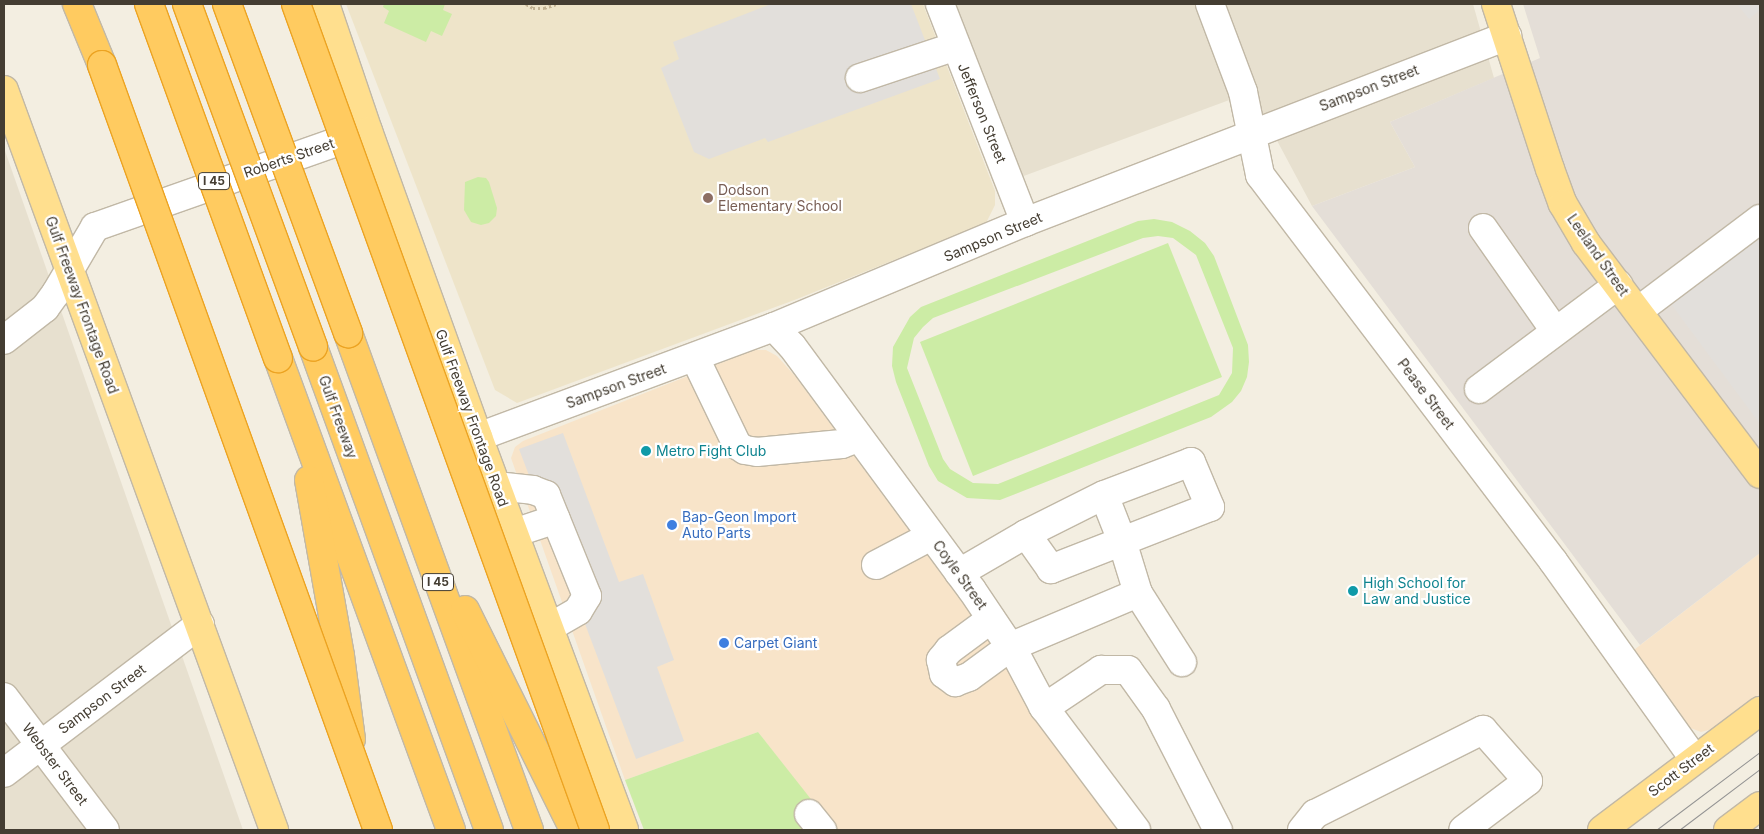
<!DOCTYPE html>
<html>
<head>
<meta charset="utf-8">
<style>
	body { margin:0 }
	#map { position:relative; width:1764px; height:834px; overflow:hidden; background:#f3eee1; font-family:Inter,sans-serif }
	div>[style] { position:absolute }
	.residential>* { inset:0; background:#e7e0cf }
	.commercial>* { inset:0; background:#f8e4c9 }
	.industrial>* { inset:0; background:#e4ded7 }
	.education>* { inset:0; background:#eee4c9 }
	.green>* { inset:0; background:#cceca5 }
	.parking>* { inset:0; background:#e2dfdb }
	.path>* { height:3px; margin-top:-1.5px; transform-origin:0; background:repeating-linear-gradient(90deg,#c2b293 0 2.5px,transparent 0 5px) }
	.roads { filter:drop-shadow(1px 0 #c1b8a6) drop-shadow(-1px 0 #c1b8a6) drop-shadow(0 1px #c1b8a6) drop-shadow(0 -1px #c1b8a6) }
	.minor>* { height:28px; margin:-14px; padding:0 14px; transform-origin:14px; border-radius:14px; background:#fff }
	.major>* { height:28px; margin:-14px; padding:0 14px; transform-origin:14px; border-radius:14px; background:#ffdf8e }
	.highway>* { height:28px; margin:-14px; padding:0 14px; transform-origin:14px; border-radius:14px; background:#ffcb60 }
	.tram>* { height:1px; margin:-0.5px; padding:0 0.5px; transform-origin:0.5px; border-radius:0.5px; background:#939393 }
	.bridges { filter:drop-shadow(1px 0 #eca322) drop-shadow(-1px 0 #eca322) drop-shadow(0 1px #eca322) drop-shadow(0 -1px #eca322) }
	.highway-bridge>* { height:28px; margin:-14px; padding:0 14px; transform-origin:14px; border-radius:14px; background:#ffcb60 }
	.dots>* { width:14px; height:14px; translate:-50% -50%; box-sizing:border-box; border:2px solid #fff; border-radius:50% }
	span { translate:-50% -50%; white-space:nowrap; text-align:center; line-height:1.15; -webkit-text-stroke:4.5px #fff; paint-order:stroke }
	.shield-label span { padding:1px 4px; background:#fff; border:1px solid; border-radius:4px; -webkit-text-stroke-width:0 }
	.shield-label { font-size:12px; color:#443d32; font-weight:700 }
	.street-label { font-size:14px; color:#443d32 }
	.education-label { font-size:14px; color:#785e54 }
	.left { translate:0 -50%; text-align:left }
	.culture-label { font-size:14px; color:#0d838f }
	.shop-label { font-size:14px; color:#366cbe }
	.frame { position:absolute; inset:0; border:5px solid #443d32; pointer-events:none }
</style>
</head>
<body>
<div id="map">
	<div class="residential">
		<div style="clip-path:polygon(952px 4px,1473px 4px,1494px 78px,1390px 122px,1415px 167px,1312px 206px,1251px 92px,1021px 177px)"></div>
		<div style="clip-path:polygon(4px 148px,243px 830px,4px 830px)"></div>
	</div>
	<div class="commercial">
		<div style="clip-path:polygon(754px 350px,766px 350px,777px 356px,795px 376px,987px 636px,1025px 699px,1125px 830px,834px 830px,758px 732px,625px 780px,511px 458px,515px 447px,523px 441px)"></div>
		<div style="clip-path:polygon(1760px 553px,1760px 694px,1712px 729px,1701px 732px,1688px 727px,1630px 653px)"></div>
	</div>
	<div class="industrial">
		<div style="clip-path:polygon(1523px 4px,1760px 4px,1760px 553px,1640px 645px,1312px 206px,1415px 167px,1390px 122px,1540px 58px)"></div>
	</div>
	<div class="education">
		<div style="clip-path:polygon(346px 4px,923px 4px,995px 191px,995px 205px,986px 223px,797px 299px,517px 403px,495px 390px)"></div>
	</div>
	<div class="green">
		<div style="clip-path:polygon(384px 4px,445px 4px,443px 10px,452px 14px,442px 36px,431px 31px,426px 42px,384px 23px,389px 11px,383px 7px)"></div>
		<div style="clip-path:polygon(478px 177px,486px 178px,489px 182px,497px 208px,496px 216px,489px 223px,481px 225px,471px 222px,464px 210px,465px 182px)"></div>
		<div style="clip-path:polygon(evenodd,1154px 219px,1172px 222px,1190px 231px,1205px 243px,1214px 256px,1248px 345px,1249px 362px,1247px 377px,1241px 391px,1232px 402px,1211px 417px,1000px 500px,967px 498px,938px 481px,929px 466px,896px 382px,892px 366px,893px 347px,910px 317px,921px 307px,1138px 221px,1154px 219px,1158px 236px,1173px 238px,1196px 255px,1233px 348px,1232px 373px,1219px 395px,998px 484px,973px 483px,950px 469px,943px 459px,907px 368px,914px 338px,923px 327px,933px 318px,1143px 238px,1158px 236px)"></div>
		<div style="clip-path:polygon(1168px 243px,1222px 377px,973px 476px,920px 342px)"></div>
		<div style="clip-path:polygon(758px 732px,814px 803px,813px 830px,644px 830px,625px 780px)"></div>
	</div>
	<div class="parking">
		<div style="clip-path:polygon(771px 4px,911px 4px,940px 79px,768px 142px,765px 138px,709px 159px,694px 152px,661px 68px,679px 59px,673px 42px)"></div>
		<div style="clip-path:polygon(1737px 4px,1760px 4px,1760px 10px,1749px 19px)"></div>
		<div style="clip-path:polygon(1760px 236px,1760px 424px,1671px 304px)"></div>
		<div style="clip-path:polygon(563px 433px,619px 582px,643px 574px,674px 660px,657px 667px,684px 741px,636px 759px,519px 449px)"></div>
	</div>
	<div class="path">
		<div style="left:526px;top:4px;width:8px;rotate:30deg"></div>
		<div style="left:533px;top:8px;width:11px"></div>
		<div style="left:544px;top:8px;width:14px;rotate:-17deg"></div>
	</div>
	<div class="roads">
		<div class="minor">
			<div style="left:940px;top:4px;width:234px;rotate:68.7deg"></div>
			<div style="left:1210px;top:4px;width:94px;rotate:69.4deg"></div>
			<div style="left:1243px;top:92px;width:85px;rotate:78.4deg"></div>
			<div style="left:1260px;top:175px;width:485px;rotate:52.8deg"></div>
			<div style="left:1553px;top:561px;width:243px;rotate:54.5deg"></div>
			<div style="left:860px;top:78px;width:101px;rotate:-18.4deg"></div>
			<div style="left:1483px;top:228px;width:126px;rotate:55deg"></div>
			<div style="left:1638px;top:311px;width:153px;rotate:-37deg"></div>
			<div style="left:774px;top:327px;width:26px;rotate:47deg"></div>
			<div style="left:792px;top:346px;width:303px;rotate:53.6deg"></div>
			<div style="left:972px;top:590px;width:81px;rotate:56.1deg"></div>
			<div style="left:1017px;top:657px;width:55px;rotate:62deg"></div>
			<div style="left:1043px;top:706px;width:155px;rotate:53.1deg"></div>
			<div style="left:4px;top:340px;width:52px;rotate:-38deg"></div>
			<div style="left:45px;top:308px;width:19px;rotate:-54deg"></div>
			<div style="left:56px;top:293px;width:77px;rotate:-59.4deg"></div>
			<div style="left:95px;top:227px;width:288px;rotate:-19.4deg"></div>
			<div style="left:695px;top:358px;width:97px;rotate:64.2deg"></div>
			<div style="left:737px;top:445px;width:9px;rotate:32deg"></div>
			<div style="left:745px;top:450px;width:12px;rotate:9deg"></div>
			<div style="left:757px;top:452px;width:85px;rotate:-5.4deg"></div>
			<div style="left:842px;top:444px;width:17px;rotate:-21deg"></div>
			<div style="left:1479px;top:389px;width:174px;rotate:-36.8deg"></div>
			<div style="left:478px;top:437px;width:316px;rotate:-20.4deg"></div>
			<div style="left:774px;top:327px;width:272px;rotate:-22.7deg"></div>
			<div style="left:1025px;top:222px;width:517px;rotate:-21.1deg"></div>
			<div style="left:496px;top:486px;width:37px;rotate:6deg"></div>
			<div style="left:533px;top:490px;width:14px;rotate:21deg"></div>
			<div style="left:546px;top:495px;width:109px;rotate:67.9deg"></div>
			<div style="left:587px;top:596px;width:17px;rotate:121deg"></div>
			<div style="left:578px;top:611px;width:34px;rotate:150deg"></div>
			<div style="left:514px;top:533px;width:44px;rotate:-18.4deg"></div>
			<div style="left:876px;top:565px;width:62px;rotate:-27.8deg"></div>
			<div style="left:959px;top:573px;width:78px;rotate:-30.2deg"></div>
			<div style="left:1026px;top:534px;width:87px;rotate:-26.6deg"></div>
			<div style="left:1104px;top:495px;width:93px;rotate:-20.8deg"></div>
			<div style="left:1191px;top:462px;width:49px;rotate:67.1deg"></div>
			<div style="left:1210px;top:507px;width:171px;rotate:158.7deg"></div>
			<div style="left:1051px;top:569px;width:43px;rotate:-125.5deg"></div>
			<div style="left:1138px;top:593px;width:82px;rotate:57.5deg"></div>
			<div style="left:991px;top:619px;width:52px;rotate:143.6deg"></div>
			<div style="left:949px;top:650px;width:13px;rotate:129deg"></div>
			<div style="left:941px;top:660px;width:14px;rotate:78deg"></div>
			<div style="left:944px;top:674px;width:14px;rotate:36deg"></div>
			<div style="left:955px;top:682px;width:15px;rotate:-20deg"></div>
			<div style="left:969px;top:677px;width:51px;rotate:-36.2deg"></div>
			<div style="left:1010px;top:647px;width:139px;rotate:-22.9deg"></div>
			<div style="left:1138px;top:593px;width:54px;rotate:-107.1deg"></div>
			<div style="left:1122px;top:541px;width:49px;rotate:-111.4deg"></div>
			<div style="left:4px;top:697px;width:167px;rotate:52.8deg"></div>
			<div style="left:1044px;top:708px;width:69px;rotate:-33.7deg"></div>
			<div style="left:1101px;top:670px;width:27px"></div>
			<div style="left:1128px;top:670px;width:48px;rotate:54.3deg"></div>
			<div style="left:1156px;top:709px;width:136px;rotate:62.9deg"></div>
			<div style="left:4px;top:773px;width:246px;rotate:-37.2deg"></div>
			<div style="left:809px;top:814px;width:21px;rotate:51deg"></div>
			<div style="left:1302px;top:830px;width:21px;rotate:-51deg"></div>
			<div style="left:1315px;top:814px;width:188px;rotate:-26.6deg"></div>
			<div style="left:1483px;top:730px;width:68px;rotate:48.6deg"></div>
			<div style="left:1528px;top:781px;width:81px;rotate:143deg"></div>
		</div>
		<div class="major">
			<div style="left:325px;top:4px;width:134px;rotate:71.3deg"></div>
			<div style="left:368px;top:131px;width:325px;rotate:70.2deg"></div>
			<div style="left:478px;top:437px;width:419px;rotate:69.6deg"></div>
			<div style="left:1496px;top:4px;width:174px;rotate:71.9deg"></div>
			<div style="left:1550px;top:169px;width:37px;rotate:70deg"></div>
			<div style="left:1563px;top:204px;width:45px;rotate:59.5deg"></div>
			<div style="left:1586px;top:243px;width:289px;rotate:53deg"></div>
			<div style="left:4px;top:90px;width:788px;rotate:69.95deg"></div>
			<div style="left:1602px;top:830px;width:198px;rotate:-37deg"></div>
			<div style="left:1728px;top:830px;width:40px;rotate:-37deg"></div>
		</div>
		<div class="highway">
			<div style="left:77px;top:4px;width:66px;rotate:67.7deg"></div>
			<div style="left:348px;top:333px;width:529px;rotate:69.99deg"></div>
			<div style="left:313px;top:347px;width:514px;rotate:69.98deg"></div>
			<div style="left:278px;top:358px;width:503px;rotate:69.87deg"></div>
			<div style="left:309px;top:480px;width:179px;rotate:80deg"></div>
			<div style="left:340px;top:656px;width:84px;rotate:82.5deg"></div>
			<div style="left:465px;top:610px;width:246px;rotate:63.6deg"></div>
		</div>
	</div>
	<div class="tram">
		<div style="left:1656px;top:830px;width:130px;rotate:-36.9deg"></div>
		<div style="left:1679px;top:830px;width:101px;rotate:-37deg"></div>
	</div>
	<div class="bridges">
		<div class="highway-bridge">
			<div style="left:149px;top:4px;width:377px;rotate:70deg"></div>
			<div style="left:187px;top:4px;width:365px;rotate:69.8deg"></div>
			<div style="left:227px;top:4px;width:351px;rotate:69.8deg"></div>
			<div style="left:296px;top:4px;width:878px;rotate:70.1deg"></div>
			<div style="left:102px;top:65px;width:813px;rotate:70.16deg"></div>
		</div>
	</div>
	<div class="dots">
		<div style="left:708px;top:198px;background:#8d6e63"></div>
		<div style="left:646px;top:451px;background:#0f9aa8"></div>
		<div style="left:672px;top:525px;background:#3f7fe0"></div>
		<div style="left:1353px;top:591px;background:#0f9aa8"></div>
		<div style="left:724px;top:643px;background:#3f7fe0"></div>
	</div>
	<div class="shield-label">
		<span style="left:214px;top:181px">I 45</span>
		<span style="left:438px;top:582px">I 45</span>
	</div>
	<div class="street-label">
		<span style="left:1369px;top:88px;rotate:-21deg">Sampson Street</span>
		<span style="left:982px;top:113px;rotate:68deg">Jefferson Street</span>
		<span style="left:289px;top:158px;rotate:-19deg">Roberts Street</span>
		<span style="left:993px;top:237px;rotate:-23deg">Sampson Street</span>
		<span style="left:1598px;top:255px;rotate:55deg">Leeland Street</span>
		<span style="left:82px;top:305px;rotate:70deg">Gulf Freeway Frontage Road</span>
		<span style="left:616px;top:386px;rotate:-20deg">Sampson Street</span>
		<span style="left:1426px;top:394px;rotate:53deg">Pease Street</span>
		<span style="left:338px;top:417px;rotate:70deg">Gulf Freeway</span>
		<span style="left:472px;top:418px;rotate:70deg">Gulf Freeway Frontage Road</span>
		<span style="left:960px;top:575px;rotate:54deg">Coyle Street</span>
		<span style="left:102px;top:699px;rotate:-37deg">Sampson Street</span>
		<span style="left:55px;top:764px;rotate:53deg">Webster Street</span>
		<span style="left:1681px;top:770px;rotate:-37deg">Scott Street</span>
	</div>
	<div class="education-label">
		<span class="left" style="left:718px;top:198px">Dodson<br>Elementary School</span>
	</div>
	<div class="culture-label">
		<span class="left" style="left:656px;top:451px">Metro Fight Club</span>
		<span class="left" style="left:1363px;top:591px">High School for<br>Law and Justice</span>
	</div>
	<div class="shop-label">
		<span class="left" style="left:682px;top:525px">Bap-Geon Import<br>Auto Parts</span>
		<span class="left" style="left:734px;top:643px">Carpet Giant</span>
	</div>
	<div class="frame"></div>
</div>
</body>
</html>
